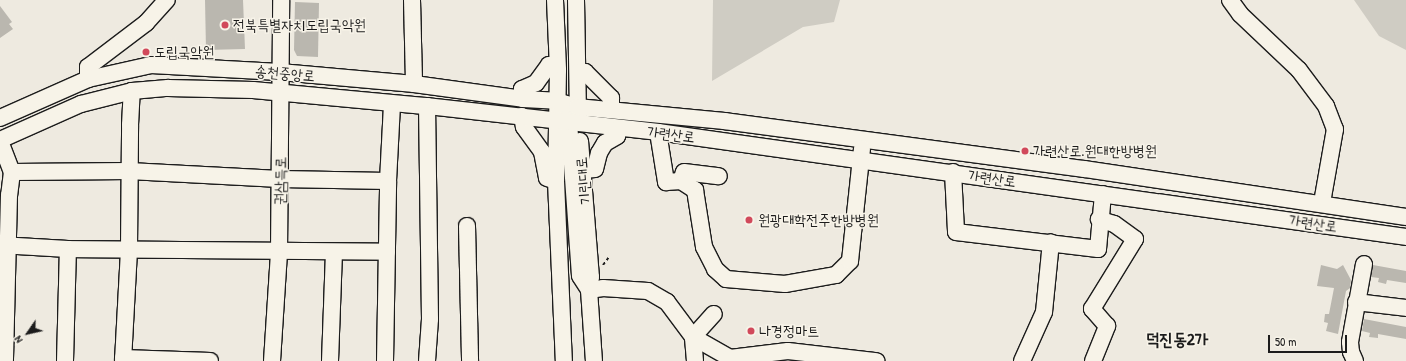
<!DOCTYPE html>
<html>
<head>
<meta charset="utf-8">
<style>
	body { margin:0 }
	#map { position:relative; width:1406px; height:361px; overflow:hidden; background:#eeeae0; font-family:"Patrick Hand","Poor Story",sans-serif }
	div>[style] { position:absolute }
	.green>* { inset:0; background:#cfccc3 }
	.building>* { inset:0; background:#bab7af }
	.path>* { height:2px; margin-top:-1px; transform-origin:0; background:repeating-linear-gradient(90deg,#1c1c1c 0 3px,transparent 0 6px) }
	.roads { filter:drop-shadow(1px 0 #1c1c1c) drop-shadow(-1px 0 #1c1c1c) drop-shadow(0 1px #1c1c1c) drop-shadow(0 -1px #1c1c1c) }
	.minor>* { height:16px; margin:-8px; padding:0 8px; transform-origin:8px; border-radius:8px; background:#f7f3e8 }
	.dots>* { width:11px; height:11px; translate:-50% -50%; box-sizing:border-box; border:2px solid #f7f3e8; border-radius:50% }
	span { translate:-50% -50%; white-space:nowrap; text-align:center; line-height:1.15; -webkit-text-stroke:3px #f7f3e8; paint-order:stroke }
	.poi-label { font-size:15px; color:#1c1c1c }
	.left { translate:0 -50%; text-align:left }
	.street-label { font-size:15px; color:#1c1c1c }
	.quarter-label { font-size:17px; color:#1c1c1c; font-weight:700 }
	.north { position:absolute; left:8px; top:313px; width:40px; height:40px; -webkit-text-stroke:3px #f7f3e8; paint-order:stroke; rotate:236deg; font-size:11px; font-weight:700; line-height:16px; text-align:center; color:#1c1c1c }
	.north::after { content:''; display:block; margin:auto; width:14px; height:18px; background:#1c1c1c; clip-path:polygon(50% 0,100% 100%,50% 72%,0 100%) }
	.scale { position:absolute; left:1268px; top:335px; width:79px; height:18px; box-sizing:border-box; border:2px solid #1c1c1c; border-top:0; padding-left:5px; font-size:12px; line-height:14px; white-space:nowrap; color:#1c1c1c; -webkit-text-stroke:3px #f7f3e8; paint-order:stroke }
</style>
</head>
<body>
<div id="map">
	<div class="green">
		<div style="clip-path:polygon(713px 0,840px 0,834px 22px,803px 27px,712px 81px)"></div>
		<div style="clip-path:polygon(1354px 0,1406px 0,1406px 50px,1379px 36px)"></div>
	</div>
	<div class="building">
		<div style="clip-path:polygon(205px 0,243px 0,245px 49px,206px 50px)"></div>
		<div style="clip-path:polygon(295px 2px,319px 3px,318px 57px,297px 56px,294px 50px)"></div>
		<div style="clip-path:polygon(0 6px,12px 22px,9px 24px,13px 29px,0 38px)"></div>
		<div style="clip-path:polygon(1321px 265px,1337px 269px,1343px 265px,1351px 280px,1350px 288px,1346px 291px,1338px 334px,1326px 331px,1328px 323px,1324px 322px,1325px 314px,1329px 314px,1334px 288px,1317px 286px)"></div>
		<div style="clip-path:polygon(1373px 265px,1406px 271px,1406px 283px,1387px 280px,1386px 284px,1378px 282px,1379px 278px,1371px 277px)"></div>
		<div style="clip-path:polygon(1364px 319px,1406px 327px,1406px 339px,1378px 334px,1378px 338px,1369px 337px,1370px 333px,1362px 331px)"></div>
	</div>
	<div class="path">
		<div style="left:603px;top:265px;width:10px;rotate:-53deg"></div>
	</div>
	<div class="roads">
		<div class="minor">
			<div style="left:412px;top:0;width:84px;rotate:88.6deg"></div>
			<div style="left:555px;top:0;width:70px;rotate:87.5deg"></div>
			<div style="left:558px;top:70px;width:111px;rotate:91deg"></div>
			<div style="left:556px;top:181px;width:180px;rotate:87.5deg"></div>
			<div style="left:576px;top:0;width:116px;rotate:89deg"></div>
			<div style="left:1230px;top:0;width:17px;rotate:54deg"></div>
			<div style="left:1240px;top:14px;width:81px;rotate:43.5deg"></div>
			<div style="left:1299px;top:70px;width:45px;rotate:53.1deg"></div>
			<div style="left:1326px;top:106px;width:25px;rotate:69deg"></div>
			<div style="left:1335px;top:129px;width:75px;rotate:100deg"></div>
			<div style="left:578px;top:72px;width:7px"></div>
			<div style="left:585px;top:72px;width:37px;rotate:45deg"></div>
			<div style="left:611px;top:98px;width:12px;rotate:90deg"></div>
			<div style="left:88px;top:79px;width:12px;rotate:-90deg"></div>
			<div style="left:88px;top:67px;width:73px;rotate:-37.2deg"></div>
			<div style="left:146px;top:23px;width:31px;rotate:-48deg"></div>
			<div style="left:523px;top:99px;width:10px;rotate:-96deg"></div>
			<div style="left:522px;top:89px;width:15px;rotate:-23deg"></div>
			<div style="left:536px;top:83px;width:22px;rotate:-54deg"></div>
			<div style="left:549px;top:65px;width:8px"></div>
			<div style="left:565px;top:113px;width:10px;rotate:66deg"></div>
			<div style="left:569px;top:122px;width:154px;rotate:85.9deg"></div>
			<div style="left:580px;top:276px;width:17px;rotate:57deg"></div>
			<div style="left:589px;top:290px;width:14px;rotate:-8deg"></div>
			<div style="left:603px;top:288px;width:45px;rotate:3.8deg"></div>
			<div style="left:648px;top:291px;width:22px;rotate:30deg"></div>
			<div style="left:667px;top:302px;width:44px;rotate:53.4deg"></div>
			<div style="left:693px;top:337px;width:43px;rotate:29.6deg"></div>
			<div style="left:730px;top:358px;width:58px;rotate:-6.9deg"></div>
			<div style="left:788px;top:351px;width:89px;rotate:6.5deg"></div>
			<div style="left:522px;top:116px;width:11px;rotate:80deg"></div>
			<div style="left:524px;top:127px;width:31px;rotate:54deg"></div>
			<div style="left:542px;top:152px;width:26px;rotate:79deg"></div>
			<div style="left:547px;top:178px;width:9px;rotate:18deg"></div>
			<div style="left:0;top:118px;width:96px;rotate:-23.9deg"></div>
			<div style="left:88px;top:79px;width:65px;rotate:-12.5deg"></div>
			<div style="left:151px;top:65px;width:129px;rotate:3.1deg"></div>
			<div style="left:280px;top:72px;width:135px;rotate:5.1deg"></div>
			<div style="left:414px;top:84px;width:110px;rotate:7.8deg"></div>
			<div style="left:523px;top:99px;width:33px;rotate:3deg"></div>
			<div style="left:556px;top:101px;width:22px;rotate:16deg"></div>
			<div style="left:577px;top:107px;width:148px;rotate:5.4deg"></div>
			<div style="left:724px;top:121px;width:364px;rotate:7.6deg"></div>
			<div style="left:1085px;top:169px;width:325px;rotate:8.5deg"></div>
			<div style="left:658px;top:132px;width:51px;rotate:80.9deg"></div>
			<div style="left:666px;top:182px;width:15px;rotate:-4deg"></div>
			<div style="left:681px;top:181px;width:9px;rotate:-72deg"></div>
			<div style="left:684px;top:172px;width:35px;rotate:7deg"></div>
			<div style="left:0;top:140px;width:89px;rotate:-24deg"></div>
			<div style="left:81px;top:104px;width:53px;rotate:-14.3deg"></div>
			<div style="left:132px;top:91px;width:36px;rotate:-5deg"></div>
			<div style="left:168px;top:88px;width:85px;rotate:1.3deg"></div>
			<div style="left:253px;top:90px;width:175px;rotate:5.3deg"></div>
			<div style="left:427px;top:106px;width:232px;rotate:6.4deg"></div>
			<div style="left:658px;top:132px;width:755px;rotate:7.99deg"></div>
			<div style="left:0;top:141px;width:33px;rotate:69deg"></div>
			<div style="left:12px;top:172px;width:23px;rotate:97deg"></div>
			<div style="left:9px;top:195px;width:166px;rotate:91.4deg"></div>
			<div style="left:580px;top:141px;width:136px;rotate:85.4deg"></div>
			<div style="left:591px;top:277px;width:13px;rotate:99deg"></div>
			<div style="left:589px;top:290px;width:71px;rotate:86deg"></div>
			<div style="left:583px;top:170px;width:12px;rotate:-5deg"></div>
			<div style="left:595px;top:169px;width:16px;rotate:-76deg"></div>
			<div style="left:599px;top:153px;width:12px;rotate:-59deg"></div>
			<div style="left:605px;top:143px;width:14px;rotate:-30deg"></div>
			<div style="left:617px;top:136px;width:8px;rotate:-76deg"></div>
			<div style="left:12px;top:172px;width:117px;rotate:-0.5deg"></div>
			<div style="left:129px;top:171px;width:151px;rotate:3deg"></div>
			<div style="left:280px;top:179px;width:108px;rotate:1.1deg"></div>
			<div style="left:953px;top:172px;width:60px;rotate:87.1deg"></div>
			<div style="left:956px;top:232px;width:143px;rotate:6.8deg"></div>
			<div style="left:1098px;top:249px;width:55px;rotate:-84.8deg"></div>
			<div style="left:681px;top:181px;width:17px;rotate:33deg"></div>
			<div style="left:695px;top:190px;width:58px;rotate:81deg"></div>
			<div style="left:704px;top:247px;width:25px;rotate:63deg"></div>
			<div style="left:715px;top:269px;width:15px;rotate:42deg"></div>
			<div style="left:726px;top:279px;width:59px;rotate:4.8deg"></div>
			<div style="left:785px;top:284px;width:52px;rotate:-10deg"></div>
			<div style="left:836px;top:275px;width:20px;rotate:-45deg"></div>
			<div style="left:850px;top:261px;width:113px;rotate:-83.9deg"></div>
			<div style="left:467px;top:226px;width:135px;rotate:88.7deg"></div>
			<div style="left:0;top:245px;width:68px;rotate:3.4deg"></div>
			<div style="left:68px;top:249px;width:319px;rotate:0.5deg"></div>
			<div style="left:1356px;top:302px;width:50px;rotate:6.8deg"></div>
			<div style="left:123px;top:358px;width:87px;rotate:2deg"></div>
			<div style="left:65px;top:361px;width:112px;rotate:-88.5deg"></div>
			<div style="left:123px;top:361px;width:112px;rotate:-86.9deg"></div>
			<div style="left:129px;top:249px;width:124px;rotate:-89.5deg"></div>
			<div style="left:130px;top:125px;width:34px;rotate:-87deg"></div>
			<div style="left:272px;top:361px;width:108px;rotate:-86.3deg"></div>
			<div style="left:279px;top:253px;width:253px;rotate:-89.5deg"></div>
			<div style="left:330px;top:361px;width:109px;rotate:-87.9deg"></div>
			<div style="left:385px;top:361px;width:180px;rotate:-89deg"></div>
			<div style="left:388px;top:181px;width:77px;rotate:-87deg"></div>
			<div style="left:427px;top:361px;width:42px;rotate:-85.9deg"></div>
			<div style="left:430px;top:319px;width:213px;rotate:-90.8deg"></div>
			<div style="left:695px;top:361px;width:24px;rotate:-95deg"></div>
			<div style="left:693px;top:337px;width:31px;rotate:-48deg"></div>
			<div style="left:1022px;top:361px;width:54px;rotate:-65.8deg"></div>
			<div style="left:1044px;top:312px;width:70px;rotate:-84.3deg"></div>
			<div style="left:1093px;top:361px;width:38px;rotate:-68deg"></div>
			<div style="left:1107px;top:326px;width:23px;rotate:-131deg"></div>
			<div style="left:1092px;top:309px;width:82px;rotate:-58.4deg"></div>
			<div style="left:1135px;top:239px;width:26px;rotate:-144deg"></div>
			<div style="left:1114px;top:224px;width:16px;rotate:-162deg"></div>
			<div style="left:1355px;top:361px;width:10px;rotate:-114deg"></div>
			<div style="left:1351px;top:352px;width:10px;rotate:-96deg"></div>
			<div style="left:1350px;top:342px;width:79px;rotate:-79.8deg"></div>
		</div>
	</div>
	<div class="dots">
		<div style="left:225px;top:25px;background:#d1495b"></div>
		<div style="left:146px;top:52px;background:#d1495b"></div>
		<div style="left:1025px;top:151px;background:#d1495b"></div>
		<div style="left:749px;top:220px;background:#d1495b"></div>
		<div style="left:751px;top:331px;background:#d1495b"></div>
	</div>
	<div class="poi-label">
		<span class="left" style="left:233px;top:25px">전북특별자치도립국악원</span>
		<span class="left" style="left:154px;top:52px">도립국악원</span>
		<span class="left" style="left:1033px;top:151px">가련산로.원대한방병원</span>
		<span class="left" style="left:758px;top:220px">원광대학전주한방병원</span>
		<span class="left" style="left:759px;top:331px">나경정마트</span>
	</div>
	<div class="street-label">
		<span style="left:285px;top:73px;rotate:5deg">송천중앙로</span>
		<span style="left:671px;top:134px;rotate:7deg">가련산로</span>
		<span style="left:992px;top:178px;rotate:8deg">가련산로</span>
		<span style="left:280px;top:181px;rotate:-89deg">권삼득로</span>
		<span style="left:583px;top:181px;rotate:-95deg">기린대로</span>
		<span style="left:1313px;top:223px;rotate:8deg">가련산로</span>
	</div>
	<div class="quarter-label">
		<span style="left:1177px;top:339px">덕진동2가</span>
	</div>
	<div class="north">N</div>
	<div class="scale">50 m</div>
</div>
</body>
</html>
